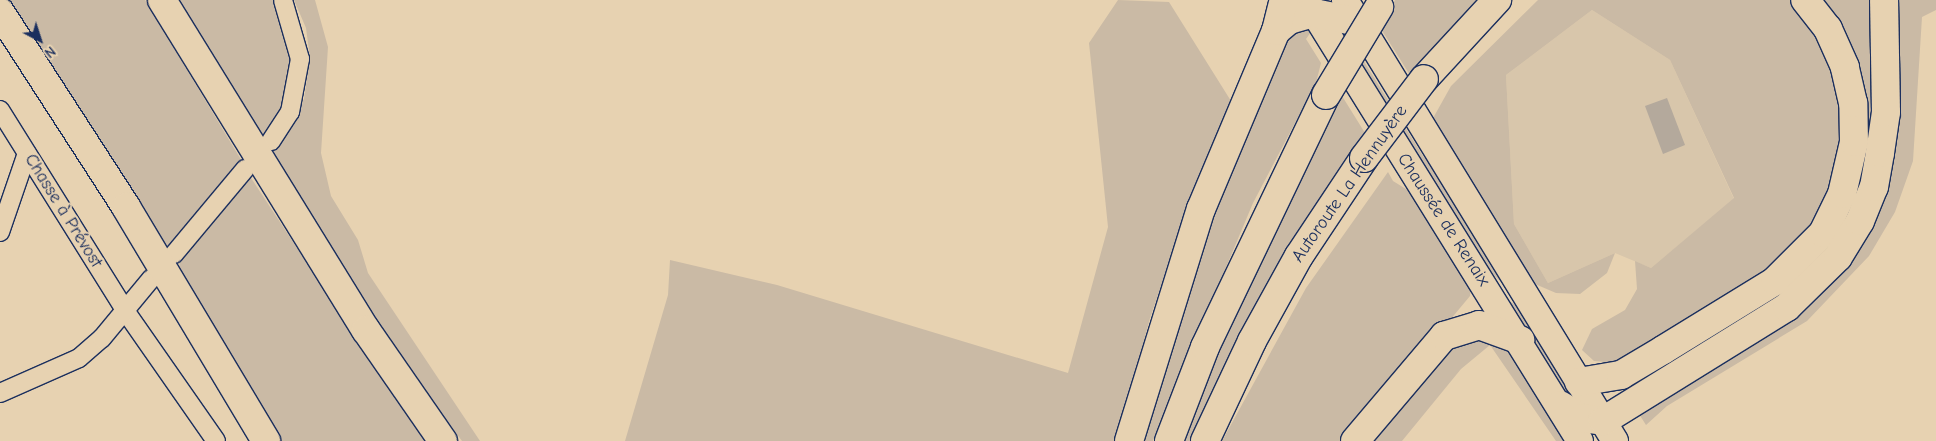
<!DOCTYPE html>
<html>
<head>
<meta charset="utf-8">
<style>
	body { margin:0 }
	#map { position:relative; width:1936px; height:441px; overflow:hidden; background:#e7d2b1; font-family:"Comic Neue",sans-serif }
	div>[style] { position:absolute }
	.built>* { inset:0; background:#d8c6ab }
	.green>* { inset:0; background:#cabaa5 }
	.building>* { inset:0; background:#b4a99c }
	.roads { filter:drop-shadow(1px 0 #1b2f5e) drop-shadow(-1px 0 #1b2f5e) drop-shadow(0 1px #1b2f5e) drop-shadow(0 -1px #1b2f5e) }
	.minor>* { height:18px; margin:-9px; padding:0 9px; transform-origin:9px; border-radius:9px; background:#e7d2b1 }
	.primary>* { height:26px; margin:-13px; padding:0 13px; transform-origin:13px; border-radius:13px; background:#e7d2b1 }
	.motorway>* { height:28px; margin:-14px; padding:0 14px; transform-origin:14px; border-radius:14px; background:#e7d2b1 }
	.bridges { filter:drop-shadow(1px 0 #1b2f5e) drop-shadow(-1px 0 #1b2f5e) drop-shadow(0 1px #1b2f5e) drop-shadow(0 -1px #1b2f5e) }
	.motorway-bridge>* { height:28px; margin:-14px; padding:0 14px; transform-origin:14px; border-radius:14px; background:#e7d2b1 }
	span { translate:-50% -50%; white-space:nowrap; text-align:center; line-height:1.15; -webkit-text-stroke:4px #e7d2b1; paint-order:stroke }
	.street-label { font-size:18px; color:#1b2f5e }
	.north { position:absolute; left:15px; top:15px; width:50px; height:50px; -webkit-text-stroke:4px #e7d2b1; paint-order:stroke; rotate:140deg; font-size:14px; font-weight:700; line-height:20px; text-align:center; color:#1b2f5e }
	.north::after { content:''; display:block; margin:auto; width:18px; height:22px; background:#1b2f5e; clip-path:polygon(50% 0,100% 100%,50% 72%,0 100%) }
</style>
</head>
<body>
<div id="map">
	<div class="built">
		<div style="clip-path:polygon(1592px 10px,1670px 60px,1734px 199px,1651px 268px,1615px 253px,1548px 283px,1514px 224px,1506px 75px)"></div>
	</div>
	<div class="green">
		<div style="clip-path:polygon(4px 0,145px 0,243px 163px,172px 248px,162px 246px)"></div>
		<div style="clip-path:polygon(178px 0,280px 0,296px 47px,285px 109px,264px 138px)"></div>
		<div style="clip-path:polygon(294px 0,315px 0,328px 47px,321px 153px,331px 196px,358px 240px,368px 273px,480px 441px,462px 441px,397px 354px,272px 153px,304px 99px,310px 58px,306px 28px)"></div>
		<div style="clip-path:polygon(1118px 0,1169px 2px,1231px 101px,1194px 190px,1150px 318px,1117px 441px,625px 441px,668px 295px,670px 260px,777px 285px,1068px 373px,1108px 227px,1089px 43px)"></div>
		<div style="clip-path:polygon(1395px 0,1487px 0,1410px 75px,1381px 29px)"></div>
		<div style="clip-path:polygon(1538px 0,1936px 0,1936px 10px,1922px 17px,1913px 161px,1895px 212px,1869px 256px,1807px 321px,1667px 406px,1646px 425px,1606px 362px,1594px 361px,1582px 350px,1592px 329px,1625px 310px,1637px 289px,1635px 261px,1651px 268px,1734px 198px,1670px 60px,1592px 10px,1506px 75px,1514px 224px,1548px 283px,1615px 253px,1607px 273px,1580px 294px,1556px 293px,1535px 284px,1432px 120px,1451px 86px)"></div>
		<div style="clip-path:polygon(1297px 24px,1313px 29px,1306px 39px,1321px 63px,1316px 83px,1253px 203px,1153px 441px,1135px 441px,1150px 387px,1272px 49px)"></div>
		<div style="clip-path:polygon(1343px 28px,1423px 156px,1455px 194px,1506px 287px,1493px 274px,1338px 36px)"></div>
		<div style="clip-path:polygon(1342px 96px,1365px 133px,1356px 145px,1358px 150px,1197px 441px,1177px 441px,1195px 393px)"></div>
		<div style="clip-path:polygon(1388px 172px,1393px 181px,1414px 194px,1471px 286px,1470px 296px,1349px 441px,1222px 441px,1306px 288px)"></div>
		<div style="clip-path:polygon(251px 178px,370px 359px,428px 441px,278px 441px,178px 272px,181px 258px)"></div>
		<div style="clip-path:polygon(1509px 301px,1519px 307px,1584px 405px,1570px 400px)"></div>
		<div style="clip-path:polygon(1474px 332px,1506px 343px,1567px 441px,1556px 441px,1490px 345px,1461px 369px,1402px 441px,1371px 441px,1455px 338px)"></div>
	</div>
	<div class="building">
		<div style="clip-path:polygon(1667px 98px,1685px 145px,1663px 154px,1645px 106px)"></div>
	</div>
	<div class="roads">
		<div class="minor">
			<div style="left:0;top:110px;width:238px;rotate:58deg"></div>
			<div style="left:126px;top:312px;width:157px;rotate:55.1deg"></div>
			<div style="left:271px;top:141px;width:35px;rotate:-57deg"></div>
			<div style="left:290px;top:112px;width:54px;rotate:-79.3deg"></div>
			<div style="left:300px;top:59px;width:61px;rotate:-106.1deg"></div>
			<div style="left:0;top:232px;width:83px;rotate:-71.1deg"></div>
			<div style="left:174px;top:254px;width:111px;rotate:-50.1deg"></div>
			<div style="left:0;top:393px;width:86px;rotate:-23.9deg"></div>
			<div style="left:79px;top:358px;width:30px;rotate:-41deg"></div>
			<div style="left:102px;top:338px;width:77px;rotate:-50.3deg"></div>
		</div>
		<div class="primary">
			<div style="left:1306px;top:0;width:519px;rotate:58.15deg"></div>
			<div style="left:1345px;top:0;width:517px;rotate:58.52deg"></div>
		</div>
		<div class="motorway">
			<div style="left:162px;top:0;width:388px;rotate:58.3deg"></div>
			<div style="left:366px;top:330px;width:135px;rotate:55.3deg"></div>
			<div style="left:0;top:12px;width:232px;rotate:57.1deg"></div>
			<div style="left:126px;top:207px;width:273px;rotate:59.1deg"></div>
			<div style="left:1276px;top:31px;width:17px;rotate:-40deg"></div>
			<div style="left:1289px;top:20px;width:26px;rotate:-16deg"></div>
			<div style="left:1314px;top:13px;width:45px;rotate:11.6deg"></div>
			<div style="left:1424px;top:79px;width:108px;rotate:-47.3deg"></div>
			<div style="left:1579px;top:382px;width:43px;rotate:-9.5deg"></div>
			<div style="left:1621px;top:375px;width:49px;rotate:-30.8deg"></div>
			<div style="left:1663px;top:350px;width:132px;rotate:-31.6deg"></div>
			<div style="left:1775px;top:281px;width:68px;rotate:-45deg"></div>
			<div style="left:1823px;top:233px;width:43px;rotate:-64deg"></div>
			<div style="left:1842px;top:194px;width:53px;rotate:-77deg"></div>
			<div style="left:1854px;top:142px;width:39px;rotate:-91deg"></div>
			<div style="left:1853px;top:103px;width:37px;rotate:-103deg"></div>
			<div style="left:1845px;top:67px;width:42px;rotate:-114.1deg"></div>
			<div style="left:1828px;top:29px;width:37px;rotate:-128deg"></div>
			<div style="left:1560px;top:405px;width:26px;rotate:31deg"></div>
			<div style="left:1582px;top:418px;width:21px;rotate:8deg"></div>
			<div style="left:1603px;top:421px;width:216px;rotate:-31.8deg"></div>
			<div style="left:1787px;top:307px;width:71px;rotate:-44.4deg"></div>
			<div style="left:1838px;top:257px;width:42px;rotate:-58.6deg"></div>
			<div style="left:1860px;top:221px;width:37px;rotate:-68deg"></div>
			<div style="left:1874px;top:187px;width:35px;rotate:-80deg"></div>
			<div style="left:1880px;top:153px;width:41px;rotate:-81.7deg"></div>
			<div style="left:1886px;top:112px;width:112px;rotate:-91deg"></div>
			<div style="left:1129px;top:441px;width:243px;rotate:-72.8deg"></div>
			<div style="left:1201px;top:209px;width:193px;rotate:-67.2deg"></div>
			<div style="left:1276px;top:31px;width:32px;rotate:-76deg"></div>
			<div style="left:1169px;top:441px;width:101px;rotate:-69deg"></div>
			<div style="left:1205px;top:347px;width:280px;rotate:-64.4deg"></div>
			<div style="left:1205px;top:441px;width:110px;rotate:-64.8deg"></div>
			<div style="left:1252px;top:341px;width:97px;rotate:-61.1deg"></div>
			<div style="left:1299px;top:256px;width:118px;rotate:-56.4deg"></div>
			<div style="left:1355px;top:441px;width:138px;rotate:-49.7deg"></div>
			<div style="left:1444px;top:336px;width:37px;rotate:-17deg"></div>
			<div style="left:1479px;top:325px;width:44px;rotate:20.1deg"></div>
		</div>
	</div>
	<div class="bridges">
		<div class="motorway-bridge">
			<div style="left:1326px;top:95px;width:103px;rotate:-58.9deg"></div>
			<div style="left:1364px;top:158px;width:99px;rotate:-52.8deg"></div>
		</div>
	</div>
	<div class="street-label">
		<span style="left:1350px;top:184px;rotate:-55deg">Autoroute La Hennuyère</span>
		<span style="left:63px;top:211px;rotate:58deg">Chasse à Prévost</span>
		<span style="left:1443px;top:220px;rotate:57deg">Chaussée de Renaix</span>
	</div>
	<div class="north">N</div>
</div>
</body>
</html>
